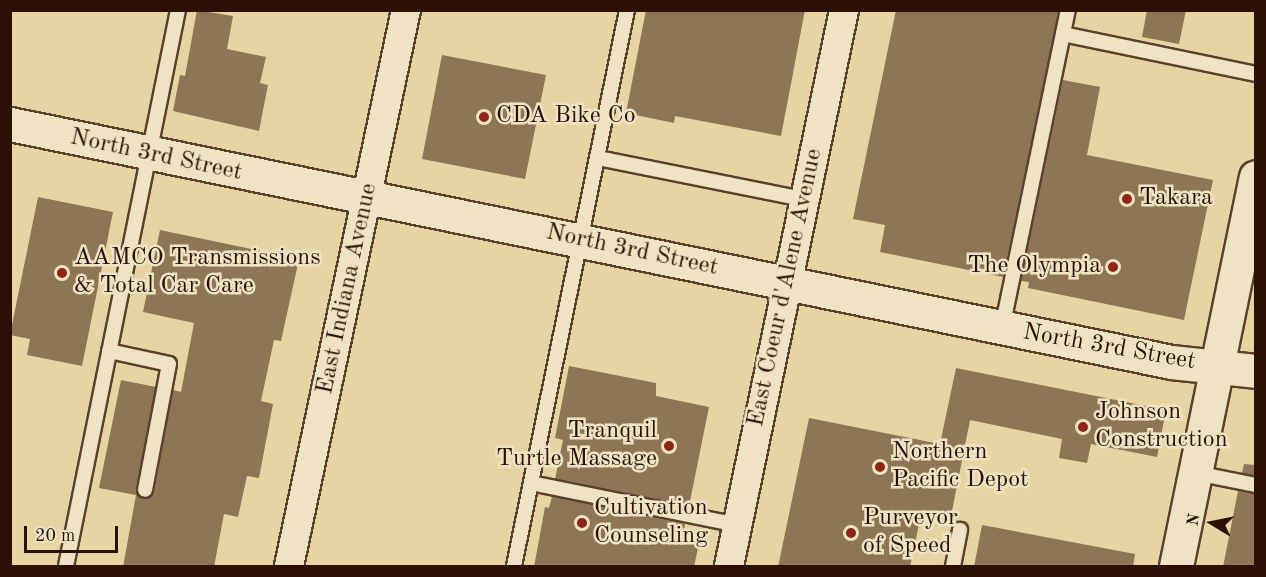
<!DOCTYPE html>
<html>
<head>
<meta charset="utf-8">
<style>
	body { margin:0 }
	#map { position:relative; width:1266px; height:577px; overflow:hidden; background:#e6d4a3; font-family:"Old Standard TT",serif }
	div>[style] { position:absolute }
	.building>* { inset:0; background:#8c7656 }
	.roads { filter:drop-shadow(2px 0 #5a412b) drop-shadow(-2px 0 #5a412b) drop-shadow(0 2px #5a412b) drop-shadow(0 -2px #5a412b) }
	.lane>* { height:14px; margin:-7px; padding:0 7px; transform-origin:7px; border-radius:7px; background:#efe3c3 }
	.street>* { height:28px; margin:-14px; padding:0 14px; transform-origin:14px; border-radius:14px; background:#efe3c3 }
	.secondary>* { height:33px; margin:-16.5px; padding:0 16.5px; transform-origin:16.5px; border-radius:16.5px; background:#efe3c3 }
	.dots>* { width:16px; height:16px; translate:-50% -50%; box-sizing:border-box; border:3px solid #efe3c3; border-radius:50% }
	span { translate:-50% -50%; white-space:nowrap; text-align:center; line-height:1.15; -webkit-text-stroke:5px #efe3c3; paint-order:stroke }
	.poi-label { font-size:24px; color:#2b1003 }
	.left { translate:0 -50%; text-align:left }
	.right { translate:-100% -50%; text-align:right }
	.street-label { font-size:24px; color:#2b1003 }
	.frame { position:absolute; inset:0; border:12px solid #2b1003; pointer-events:none }
	.north { position:absolute; left:1182px; top:493px; width:60px; height:60px; -webkit-text-stroke:4px #efe3c3; paint-order:stroke; rotate:280deg; font-size:16px; font-weight:700; line-height:24px; text-align:center; color:#2b1003 }
	.north::after { content:''; display:block; margin:auto; width:21px; height:27px; background:#2b1003; clip-path:polygon(50% 0,100% 100%,50% 72%,0 100%) }
	.scale { position:absolute; left:24px; top:526px; width:94px; height:27px; box-sizing:border-box; border:3px solid #2b1003; border-top:0; padding-left:8px; font-size:18px; line-height:21px; white-space:nowrap; color:#2b1003; -webkit-text-stroke:4px #efe3c3; paint-order:stroke }
</style>
</head>
<body>
<div id="map">
	<div class="building">
		<div style="clip-path:polygon(197px 10px,233px 16px,227px 49px,266px 57px,260px 83px,268px 85px,259px 131px,173px 111px,180px 75px,185px 76px)"></div>
		<div style="clip-path:polygon(646px 10px,805px 10px,781px 136px,675px 116px,674px 123px,626px 113px)"></div>
		<div style="clip-path:polygon(896px 10px,1059px 10px,1003px 277px,880px 252px,885px 225px,853px 219px)"></div>
		<div style="clip-path:polygon(1147px 10px,1186px 10px,1179px 44px,1142px 37px)"></div>
		<div style="clip-path:polygon(442px 55px,546px 75px,525px 179px,422px 159px)"></div>
		<div style="clip-path:polygon(1063px 80px,1100px 87px,1087px 155px,1213px 180px,1184px 320px,1028px 288px,1029px 282px,1021px 281px)"></div>
		<div style="clip-path:polygon(38px 197px,113px 212px,82px 366px,27px 355px,30px 339px,10px 335px)"></div>
		<div style="clip-path:polygon(160px 230px,299px 259px,281px 341px,274px 340px,261px 401px,273px 404px,259px 478px,247px 476px,238px 517px,224px 514px,214px 567px,123px 567px,136px 495px,99px 488px,121px 380px,156px 387px,136px 488px,143px 499px,154px 492px,173px 390px,181px 392px,194px 323px,143px 312px)"></div>
		<div style="clip-path:polygon(569px 366px,656px 383px,656px 396px,709px 407px,689px 506px,555px 479px,563px 440px,555px 438px)"></div>
		<div style="clip-path:polygon(956px 368px,1166px 410px,1157px 457px,1091px 444px,1087px 463px,1059px 458px,1062px 439px,970px 420px,951px 516px,922px 510px,910px 567px,778px 567px,809px 418px,940px 444px)"></div>
		<div style="clip-path:polygon(1244px 464px,1256px 465px,1256px 476px,1242px 473px)"></div>
		<div style="clip-path:polygon(1238px 491px,1256px 494px,1256px 567px,1223px 567px)"></div>
		<div style="clip-path:polygon(552px 496px,685px 524px,683px 535px,700px 538px,694px 567px,534px 567px,545px 507px,549px 508px)"></div>
		<div style="clip-path:polygon(982px 525px,1135px 554px,1133px 567px,974px 567px)"></div>
	</div>
	<div class="roads">
		<div class="lane">
			<div style="left:1063px;top:34px;width:197px;rotate:11.7deg"></div>
			<div style="left:598px;top:158px;width:210px;rotate:11.3deg"></div>
			<div style="left:1002px;top:328px;width:325px;rotate:-78.3deg"></div>
			<div style="left:109px;top:351px;width:61px;rotate:12.2deg"></div>
			<div style="left:169px;top:364px;width:128px;rotate:100.8deg"></div>
			<div style="left:1196px;top:473px;width:61px;rotate:11.3deg"></div>
			<div style="left:531px;top:483px;width:211px;rotate:11.5deg"></div>
			<div style="left:66px;top:566px;width:567px;rotate:-78.61deg"></div>
			<div style="left:514px;top:566px;width:567px;rotate:-78.51deg"></div>
			<div style="left:953px;top:566px;width:37px;rotate:-79deg"></div>
		</div>
		<div class="street">
			<div style="left:289px;top:566px;width:568px;rotate:-78.12deg"></div>
			<div style="left:729px;top:566px;width:568px;rotate:-78.31deg"></div>
		</div>
		<div class="secondary">
			<div style="left:10px;top:124px;width:1185px;rotate:11.58deg"></div>
			<div style="left:1171px;top:362px;width:85px;rotate:6deg"></div>
			<div style="left:1176px;top:566px;width:397px;rotate:-78.4deg"></div>
		</div>
	</div>
	<div class="dots">
		<div style="left:484px;top:117px;background:#8f2418"></div>
		<div style="left:1127px;top:199px;background:#8f2418"></div>
		<div style="left:1113px;top:267px;background:#8f2418"></div>
		<div style="left:62px;top:273px;background:#8f2418"></div>
		<div style="left:1083px;top:427px;background:#8f2418"></div>
		<div style="left:669px;top:446px;background:#8f2418"></div>
		<div style="left:880px;top:467px;background:#8f2418"></div>
		<div style="left:582px;top:523px;background:#8f2418"></div>
		<div style="left:851px;top:533px;background:#8f2418"></div>
	</div>
	<div class="poi-label">
		<span class="left" style="left:496px;top:117px">CDA Bike Co</span>
		<span class="left" style="left:1139px;top:199px">Takara</span>
		<span class="left" style="left:74px;top:273px">AAMCO Transmissions<br>&amp; Total Car Care</span>
		<span class="right" style="left:1101px;top:267px">The Olympia</span>
		<span class="left" style="left:1095px;top:427px">Johnson<br>Construction</span>
		<span class="right" style="left:657px;top:446px">Tranquil<br>Turtle Massage</span>
		<span class="left" style="left:892px;top:467px">Northern<br>Pacific Depot</span>
		<span class="left" style="left:594px;top:523px">Cultivation<br>Counseling</span>
		<span class="left" style="left:863px;top:533px">Purveyor<br>of Speed</span>
	</div>
	<div class="street-label">
		<span style="left:156px;top:156px;rotate:12deg">North 3rd Street</span>
		<span style="left:632px;top:251px;rotate:12deg">North 3rd Street</span>
		<span style="left:786px;top:288px;rotate:-78deg">East Coeur d'Alene Avenue</span>
		<span style="left:348px;top:289px;rotate:-78deg">East Indiana Avenue</span>
		<span style="left:1109px;top:348px;rotate:10deg">North 3rd Street</span>
	</div>
	<div class="frame"></div>
	<div class="north">N</div>
	<div class="scale">20 m</div>
</div>
</body>
</html>
